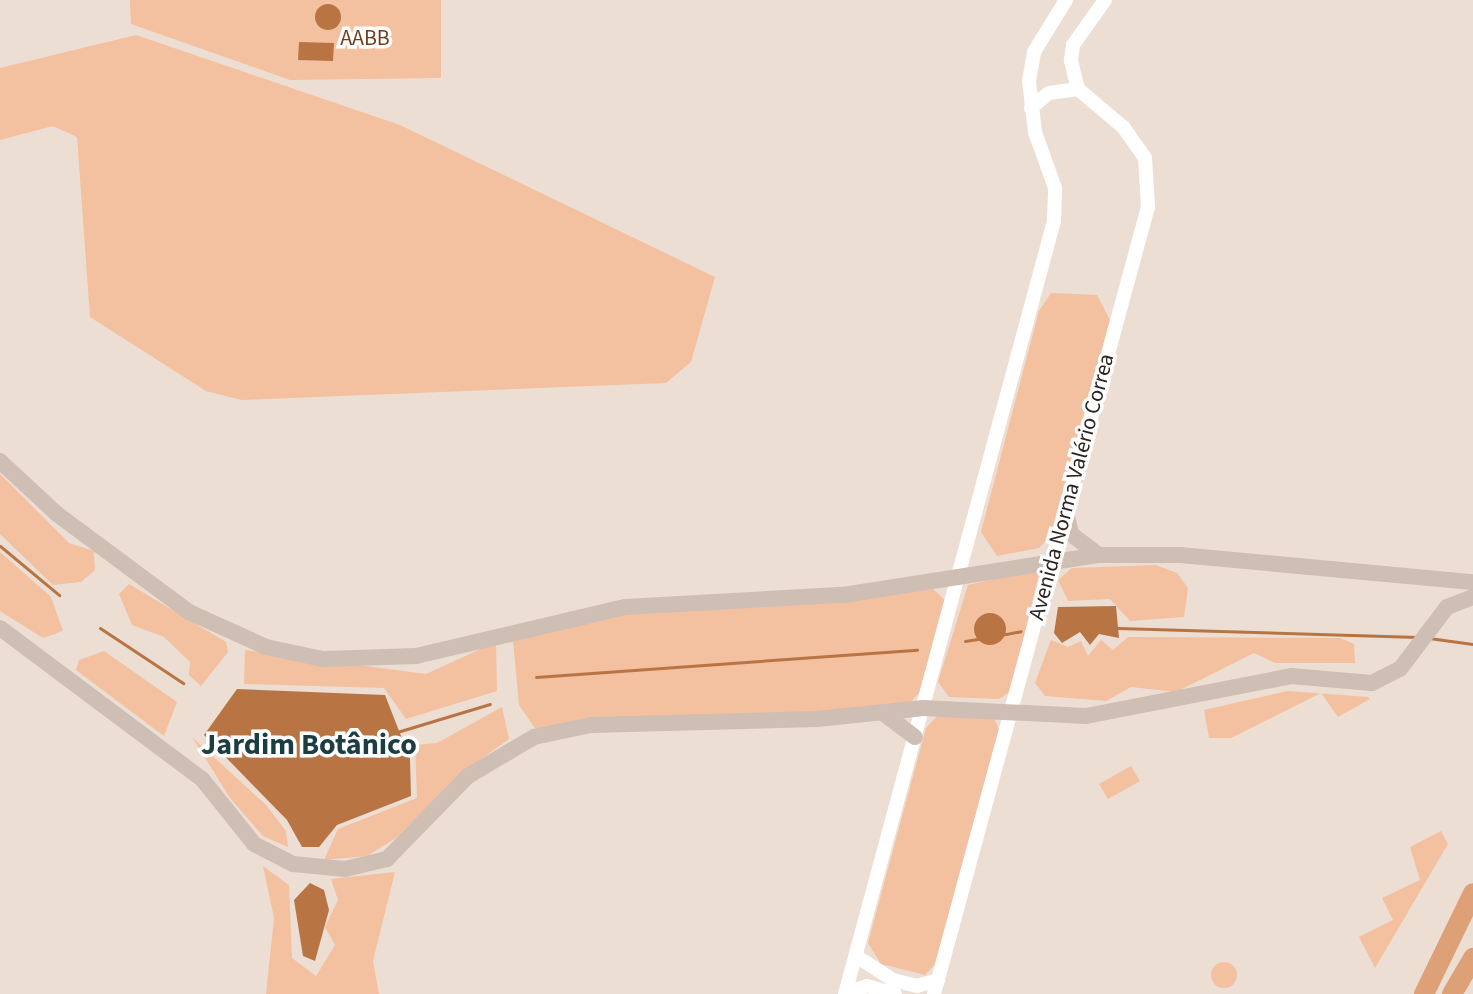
<!DOCTYPE html>
<html>
<head>
<meta charset="utf-8">
<style>
	body { margin:0 }
	#map { position:relative; width:1473px; height:994px; overflow:hidden; background:#edded4; font-family:"Source Sans 3",sans-serif }
	div>[style] { position:absolute }
	.green>* { inset:0; background:#f3c0a0 }
	.round { border-radius:50% }
	.water>* { inset:0; background:#b97444 }
	.stream>* { height:3px; margin:-1.5px; padding:0 1.5px; transform-origin:1.5px; border-radius:1.5px; background:#b97444 }
	.tertiary>* { height:14px; margin:-7px; padding:0 7px; transform-origin:7px; border-radius:7px; background:#fff }
	.secondary>* { height:16px; margin:-8px; padding:0 8px; transform-origin:8px; border-radius:8px; background:#cfbeb4 }
	.motorway>* { height:20px; margin:-10px; padding:0 10px; transform-origin:10px; border-radius:10px; background:#dea077 }
	span { translate:-50% -50%; white-space:nowrap; text-align:center; line-height:1.15; -webkit-text-stroke:7px #fff; paint-order:stroke }
	.park-label { font-size:22px; color:#6f3f1c }
	.street-label { font-size:22px; color:#2b2522 }
	.district-label { font-size:30px; color:#1c3e42; font-weight:700 }
</style>
</head>
<body>
<div id="map">
	<div class="green">
		<div style="clip-path:polygon(130px 0,441px 0,441px 78px,290px 80px,131px 24px)"></div>
		<div style="clip-path:polygon(136px 35px,400px 125px,715px 277px,691px 362px,666px 383px,241px 400px,206px 391px,90px 317px,77px 137px,53px 126px,0 140px,0 68px)"></div>
		<div style="clip-path:polygon(1051px 293px,1097px 295px,1110px 320px,1050px 537px,1039px 548px,997px 556px,981px 532px,1039px 311px)"></div>
		<div style="clip-path:polygon(0 474px,69px 543px,94px 551px,95px 570px,81px 582px,53px 585px,0 534px)"></div>
		<div style="clip-path:polygon(0 552px,51px 597px,63px 631px,43px 638px,0 611px)"></div>
		<div style="clip-path:polygon(1156px 565px,1177px 573px,1188px 588px,1184px 617px,1130px 621px,1110px 599px,1068px 601px,1058px 580px,1072px 568px)"></div>
		<div style="clip-path:polygon(1040px 569px,1011px 691px,999px 699px,949px 697px,938px 682px,968px 585px)"></div>
		<div style="clip-path:polygon(129px 584px,226px 642px,228px 652px,201px 686px,189px 675px,190px 662px,164px 637px,132px 625px,119px 594px)"></div>
		<div style="clip-path:polygon(933px 589px,946px 601px,921px 691px,907px 706px,537px 731px,519px 705px,513px 640px,645px 610px)"></div>
		<div style="clip-path:polygon(1128px 637px,1340px 638px,1354px 644px,1355px 663px,1275px 663px,1254px 653px,1176px 692px,1131px 687px,1106px 701px,1045px 696px,1035px 683px,1051px 640px,1068px 647px,1081px 641px,1088px 656px,1101px 640px,1113px 650px)"></div>
		<div style="clip-path:polygon(496px 642px,497px 691px,406px 719px,384px 688px,244px 684px,245px 650px,426px 674px)"></div>
		<div style="clip-path:polygon(104px 651px,177px 702px,164px 736px,76px 670px,79px 660px)"></div>
		<div style="clip-path:polygon(1288px 691px,1368px 697px,1370px 699px,1338px 717px,1321px 693px,1231px 738px,1209px 738px,1204px 710px)"></div>
		<div style="clip-path:polygon(502px 707px,509px 739px,463px 772px,396px 838px,367px 856px,324px 860px,338px 829px,417px 798px,415px 745px,437px 743px)"></div>
		<div style="clip-path:polygon(939px 714px,993px 715px,999px 730px,937px 962px,925px 975px,881px 964px,868px 943px,926px 728px)"></div>
		<div style="clip-path:polygon(192px 737px,266px 805px,286px 831px,288px 847px,263px 836px,230px 798px)"></div>
		<div style="clip-path:polygon(1131px 766px,1140px 781px,1108px 799px,1099px 784px)"></div>
		<div style="clip-path:polygon(1441px 831px,1448px 844px,1375px 968px,1359px 937px,1393px 920px,1382px 898px,1420px 880px,1410px 847px)"></div>
		<div style="clip-path:polygon(263px 866px,289px 885px,292px 958px,316px 976px,335px 945px,325px 927px,338px 900px,331px 879px,395px 872px,373px 961px,379px 994px,266px 994px,274px 918px)"></div>
		<div class="round" style="left:1211px;top:962px;width:26px;height:26px"></div>
	</div>
	<div class="water">
		<div class="round" style="left:315px;top:4px;width:26px;height:26px"></div>
		<div style="clip-path:polygon(299px 42px,334px 43px,333px 61px,298px 60px)"></div>
		<div style="clip-path:polygon(1116px 606px,1119px 638px,1099px 634px,1090px 645px,1080px 632px,1062px 643px,1054px 633px,1058px 607px)"></div>
		<div class="round" style="left:974px;top:613px;width:32px;height:32px"></div>
		<div style="clip-path:polygon(237px 689px,385px 695px,410px 759px,411px 796px,337px 825px,319px 847px,302px 847px,287px 820px,204px 735px)"></div>
		<div style="clip-path:polygon(310px 883px,324px 890px,329px 910px,315px 961px,303px 956px,294px 900px)"></div>
	</div>
	<div class="stream">
		<div style="left:0;top:546px;width:77px;rotate:39.7deg"></div>
		<div style="left:100px;top:628px;width:100px;rotate:33.5deg"></div>
		<div style="left:1118px;top:628px;width:300px;rotate:1.7deg"></div>
		<div style="left:1001px;top:635px;width:20px;rotate:-11deg"></div>
		<div style="left:1429px;top:638px;width:44px;rotate:7.8deg"></div>
		<div style="left:965px;top:641px;width:13px;rotate:-9deg"></div>
		<div style="left:536px;top:677px;width:382px;rotate:-4.1deg"></div>
		<div style="left:397px;top:732px;width:97px;rotate:-16.8deg"></div>
	</div>
	<div class="tertiary">
		<div style="left:1031px;top:108px;width:23px;rotate:-40deg"></div>
		<div style="left:1049px;top:93px;width:29px;rotate:-8deg"></div>
		<div style="left:856px;top:956px;width:44px;rotate:33deg"></div>
		<div style="left:893px;top:980px;width:25px;rotate:14deg"></div>
		<div style="left:917px;top:986px;width:22px;rotate:-16deg"></div>
		<div style="left:845px;top:994px;width:801px;rotate:-74.87deg"></div>
		<div style="left:1054px;top:221px;width:33px;rotate:-88deg"></div>
		<div style="left:1055px;top:188px;width:59px;rotate:-109.7deg"></div>
		<div style="left:1035px;top:132px;width:51px;rotate:-96.7deg"></div>
		<div style="left:1029px;top:81px;width:29px;rotate:-80deg"></div>
		<div style="left:1034px;top:52px;width:61px;rotate:-58.4deg"></div>
		<div style="left:845px;top:994px;width:23px;rotate:-20deg"></div>
		<div style="left:867px;top:986px;width:29px;rotate:16deg"></div>
		<div style="left:934px;top:994px;width:816px;rotate:-74.79deg"></div>
		<div style="left:1148px;top:207px;width:49px;rotate:-93.5deg"></div>
		<div style="left:1145px;top:158px;width:38px;rotate:-125deg"></div>
		<div style="left:1123px;top:127px;width:59px;rotate:-139.8deg"></div>
		<div style="left:1078px;top:89px;width:30px;rotate:-104deg"></div>
		<div style="left:1071px;top:60px;width:15px;rotate:-82deg"></div>
		<div style="left:1073px;top:45px;width:55px;rotate:-54.6deg"></div>
	</div>
	<div class="secondary">
		<div style="left:0;top:461px;width:78px;rotate:42.9deg"></div>
		<div style="left:57px;top:514px;width:164px;rotate:36.6deg"></div>
		<div style="left:189px;top:612px;width:85px;rotate:24.4deg"></div>
		<div style="left:266px;top:647px;width:58px;rotate:11.9deg"></div>
		<div style="left:323px;top:659px;width:93px;rotate:-1.8deg"></div>
		<div style="left:416px;top:656px;width:215px;rotate:-13.2deg"></div>
		<div style="left:625px;top:607px;width:218px;rotate:-3.2deg"></div>
		<div style="left:843px;top:595px;width:259px;rotate:-8.9deg"></div>
		<div style="left:1099px;top:555px;width:81px"></div>
		<div style="left:1180px;top:555px;width:294px;rotate:5.3deg"></div>
		<div style="left:1066px;top:512px;width:23px;rotate:77deg"></div>
		<div style="left:1071px;top:534px;width:35px;rotate:37deg"></div>
		<div style="left:0;top:628px;width:252px;rotate:36.8deg"></div>
		<div style="left:202px;top:779px;width:83px;rotate:51.3deg"></div>
		<div style="left:254px;top:844px;width:44px;rotate:27.1deg"></div>
		<div style="left:293px;top:864px;width:52px;rotate:5.5deg"></div>
		<div style="left:345px;top:869px;width:43px;rotate:-13.4deg"></div>
		<div style="left:387px;top:859px;width:116px;rotate:-45.7deg"></div>
		<div style="left:468px;top:776px;width:77px;rotate:-30.6deg"></div>
		<div style="left:534px;top:737px;width:58px;rotate:-11.9deg"></div>
		<div style="left:591px;top:725px;width:226px;rotate:-1.5deg"></div>
		<div style="left:817px;top:719px;width:107px;rotate:-5.9deg"></div>
		<div style="left:923px;top:708px;width:163px;rotate:2.8deg"></div>
		<div style="left:1086px;top:716px;width:209px;rotate:-11deg"></div>
		<div style="left:1291px;top:676px;width:81px;rotate:4.9deg"></div>
		<div style="left:1372px;top:683px;width:31px;rotate:-27deg"></div>
		<div style="left:1400px;top:669px;width:78px;rotate:-52.8deg"></div>
		<div style="left:1447px;top:607px;width:28px;rotate:-21deg"></div>
		<div style="left:883px;top:713px;width:40px;rotate:37deg"></div>
	</div>
	<div class="motorway">
		<div style="left:1424px;top:994px;width:112px;rotate:-64.1deg"></div>
		<div style="left:1452px;top:994px;width:42px;rotate:-59.7deg"></div>
	</div>
	<div class="park-label">
		<span style="left:365px;top:39px">AABB</span>
	</div>
	<div class="street-label">
		<span style="left:1072px;top:487px;rotate:-75deg">Avenida Norma Valério Correa</span>
	</div>
	<div class="district-label">
		<span style="left:309px;top:745px">Jardim Botânico</span>
	</div>
</div>
</body>
</html>
